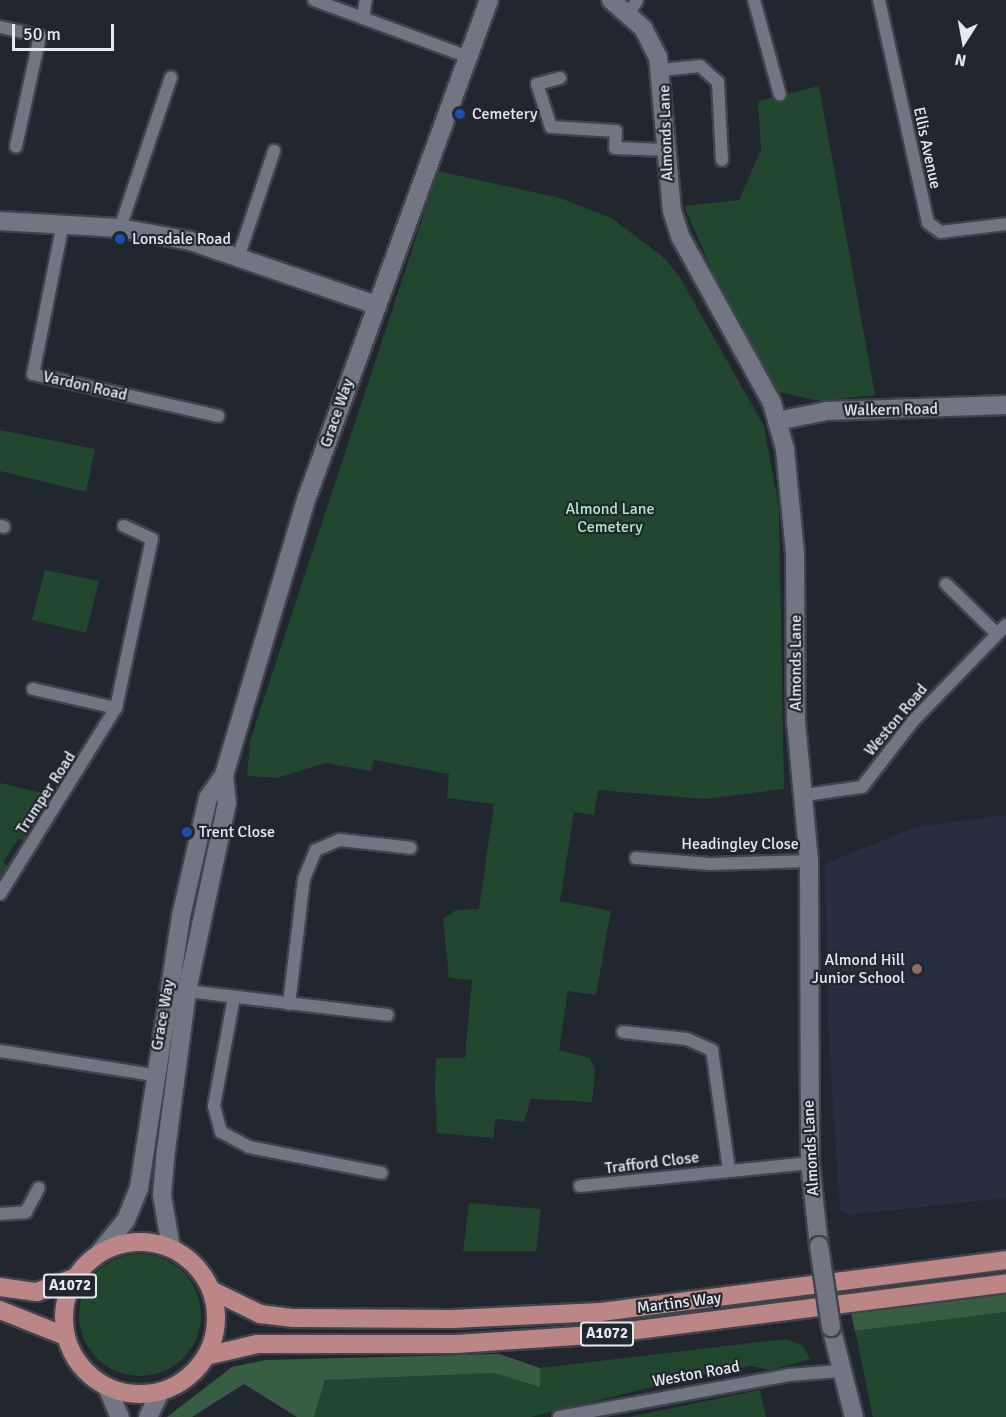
<!DOCTYPE html>
<html>
<head>
<meta charset="utf-8">
<style>
	body { margin:0 }
	#map { position:relative; width:1006px; height:1417px; overflow:hidden; background:#22262f; font-family:Signika,sans-serif }
	div>[style] { position:absolute }
	.built>* { inset:0; background:#272e3d }
	.green>* { inset:0; background:#22472f }
	.round { border-radius:50% }
	.forest>* { inset:0; background:#375d43 }
	.roads { filter:drop-shadow(2px 0 #40434b) drop-shadow(-2px 0 #40434b) drop-shadow(0 2px #40434b) drop-shadow(0 -2px #40434b) }
	.street>* { height:12px; margin:-6px; padding:0 6px; transform-origin:6px; border-radius:6px; background:#717682 }
	.secondary>* { height:18px; margin:-9px; padding:0 9px; transform-origin:9px; border-radius:9px; background:#717682 }
	.primary>* { height:18px; margin:-9px; padding:0 9px; transform-origin:9px; border-radius:9px; background:#bb8685 }
	.primary>.ring { margin:-9px; padding:0; box-sizing:content-box; background:none; border:18px solid #bb8685; border-radius:50% }
	.bridges { filter:drop-shadow(2px 0 #40434b) drop-shadow(-2px 0 #40434b) drop-shadow(0 2px #40434b) drop-shadow(0 -2px #40434b) }
	.secondary-bridge>* { height:18px; margin:-9px; padding:0 9px; transform-origin:9px; border-radius:9px; background:#717682 }
	.dots>* { width:16px; height:16px; translate:-50% -50%; box-sizing:border-box; border:3px solid #22262f; border-radius:50% }
	span { translate:-50% -50%; white-space:nowrap; text-align:center; line-height:1.15; -webkit-text-stroke:4.5px #22262f; paint-order:stroke }
	.shield-label span { padding:2px 4px; background:#22262f; border:2px solid; border-radius:4px; -webkit-text-stroke-width:0 }
	.shield-label { font-size:15px; color:#e6e9f0; font-weight:700 }
	.poi-label { font-size:16px; color:#e6e9f0 }
	.left { translate:0 -50%; text-align:left }
	.right { translate:-100% -50%; text-align:right }
	.street-label { font-size:16px; color:#e6e9f0 }
	.park-label { font-size:16px; color:#aaebbe }
	.north { position:absolute; left:934px; top:12px; width:60px; height:60px; -webkit-text-stroke:4px #22262f; paint-order:stroke; rotate:191deg; font-size:16px; font-weight:700; line-height:24px; text-align:center; color:#e6e9f0 }
	.north::after { content:''; display:block; margin:auto; width:21px; height:27px; background:#e6e9f0; clip-path:polygon(50% 0,100% 100%,50% 72%,0 100%) }
	.scale { position:absolute; left:12px; top:24px; width:102px; height:27px; box-sizing:border-box; border:3px solid #e6e9f0; border-top:0; padding-left:8px; font-size:18px; line-height:21px; white-space:nowrap; color:#e6e9f0; -webkit-text-stroke:4px #22262f; paint-order:stroke }
</style>
</head>
<body>
<div id="map">
	<div class="built">
		<div style="clip-path:polygon(1006px 815px,1006px 1198px,848px 1215px,840px 1211px,828px 1028px,825px 864px,916px 827px)"></div>
	</div>
	<div class="green">
		<div style="clip-path:polygon(819px 86px,875px 395px,820px 401px,779px 392px,731px 314px,684px 206px,739px 200px,761px 150px,758px 101px)"></div>
		<div style="clip-path:polygon(438px 171px,560px 198px,611px 218px,662px 256px,679px 276px,764px 426px,779px 509px,784px 789px,705px 799px,598px 790px,594px 815px,574px 812px,560px 901px,611px 911px,596px 995px,568px 991px,559px 1050px,590px 1058px,595px 1070px,592px 1102px,531px 1099px,524px 1122px,496px 1119px,493px 1138px,437px 1133px,435px 1090px,436px 1058px,465px 1058px,472px 980px,449px 978px,443px 919px,456px 910px,479px 909px,494px 804px,447px 798px,449px 774px,374px 760px,371px 771px,325px 763px,277px 778px,247px 776px,250px 741px)"></div>
		<div style="clip-path:polygon(0 430px,95px 449px,86px 492px,0 471px)"></div>
		<div style="clip-path:polygon(45px 570px,99px 581px,86px 633px,32px 620px)"></div>
		<div style="clip-path:polygon(0 783px,60px 797px,29px 844px,19px 838px,3px 862px,12px 869px,0 888px)"></div>
		<div style="clip-path:polygon(469px 1203px,541px 1209px,536px 1251px,463px 1251px)"></div>
		<div class="round" style="left:79px;top:1254px;width:122px;height:122px"></div>
		<div style="clip-path:polygon(1006px 1312px,1006px 1417px,873px 1417px,855px 1331px)"></div>
		<div style="clip-path:polygon(786px 1339px,803px 1346px,810px 1359px,770px 1370px,751px 1366px,696px 1376px,531px 1417px,314px 1417px,325px 1380px,494px 1373px,539px 1386px,540px 1368px)"></div>
		<div style="clip-path:polygon(760px 1390px,766px 1417px,629px 1417px,754px 1391px)"></div>
	</div>
	<div class="forest">
		<div style="clip-path:polygon(1006px 1288px,1006px 1312px,855px 1331px,850px 1309px)"></div>
		<div style="clip-path:polygon(499px 1354px,540px 1368px,540px 1387px,494px 1373px,325px 1380px,314px 1417px,297px 1417px,244px 1384px,192px 1417px,167px 1417px,232px 1367px,266px 1360px)"></div>
	</div>
	<div class="roads">
		<div class="street">
			<div style="left:314px;top:0;width:164px;rotate:20.3deg"></div>
			<div style="left:754px;top:0;width:98px;rotate:74.7deg"></div>
			<div style="left:879px;top:0;width:228px;rotate:77.6deg"></div>
			<div style="left:928px;top:223px;width:16px;rotate:35deg"></div>
			<div style="left:941px;top:232px;width:65px;rotate:-7deg"></div>
			<div style="left:629px;top:13px;width:15px;rotate:-58deg"></div>
			<div style="left:363px;top:18px;width:18px;rotate:-81deg"></div>
			<div style="left:0;top:27px;width:41px;rotate:12.7deg"></div>
			<div style="left:40px;top:36px;width:113px;rotate:102.3deg"></div>
			<div style="left:662px;top:70px;width:38px;rotate:-6deg"></div>
			<div style="left:700px;top:66px;width:24px;rotate:42deg"></div>
			<div style="left:718px;top:82px;width:78px;rotate:87.1deg"></div>
			<div style="left:560px;top:78px;width:24px;rotate:165deg"></div>
			<div style="left:537px;top:84px;width:45px;rotate:72deg"></div>
			<div style="left:551px;top:127px;width:65px;rotate:3.5deg"></div>
			<div style="left:616px;top:131px;width:17px;rotate:93deg"></div>
			<div style="left:615px;top:148px;width:49px;rotate:2.3deg"></div>
			<div style="left:63px;top:223px;width:154px;rotate:101.2deg"></div>
			<div style="left:33px;top:374px;width:190px;rotate:12.8deg"></div>
			<div style="left:120px;top:228px;width:159px;rotate:-71.3deg"></div>
			<div style="left:239px;top:255px;width:110px;rotate:-71.4deg"></div>
			<div style="left:0;top:526px;width:4px;rotate:14deg"></div>
			<div style="left:946px;top:584px;width:71px;rotate:44.4deg"></div>
			<div style="left:33px;top:689px;width:85px;rotate:12.9deg"></div>
			<div style="left:805px;top:795px;width:58px;rotate:-8deg"></div>
			<div style="left:862px;top:787px;width:83px;rotate:-52.3deg"></div>
			<div style="left:913px;top:721px;width:134px;rotate:-45.9deg"></div>
			<div style="left:636px;top:858px;width:74px;rotate:4.6deg"></div>
			<div style="left:710px;top:864px;width:99px;rotate:-1.7deg"></div>
			<div style="left:0;top:894px;width:219px;rotate:-58.1deg"></div>
			<div style="left:116px;top:708px;width:173px;rotate:-78deg"></div>
			<div style="left:152px;top:539px;width:31px;rotate:-155deg"></div>
			<div style="left:187px;top:991px;width:202px;rotate:6.8deg"></div>
			<div style="left:234px;top:997px;width:111px;rotate:100.4deg"></div>
			<div style="left:214px;top:1106px;width:27px;rotate:75deg"></div>
			<div style="left:221px;top:1132px;width:32px;rotate:28deg"></div>
			<div style="left:249px;top:1147px;width:135px;rotate:11.1deg"></div>
			<div style="left:289px;top:1004px;width:126px;rotate:-83.2deg"></div>
			<div style="left:304px;top:879px;width:31px;rotate:-68deg"></div>
			<div style="left:316px;top:850px;width:26px;rotate:-23deg"></div>
			<div style="left:340px;top:840px;width:71px;rotate:6.4deg"></div>
			<div style="left:623px;top:1032px;width:64px;rotate:6.2deg"></div>
			<div style="left:687px;top:1039px;width:27px;rotate:24deg"></div>
			<div style="left:712px;top:1050px;width:121px;rotate:81.9deg"></div>
			<div style="left:0;top:1051px;width:155px;rotate:8.9deg"></div>
			<div style="left:580px;top:1186px;width:231px;rotate:-5.7deg"></div>
			<div style="left:0;top:1214px;width:26px;rotate:-4deg"></div>
			<div style="left:26px;top:1212px;width:27px;rotate:-62deg"></div>
			<div style="left:559px;top:1417px;width:234px;rotate:-10.3deg"></div>
			<div style="left:789px;top:1375px;width:51px;rotate:-4.5deg"></div>
		</div>
		<div class="secondary">
			<div style="left:611px;top:0;width:43px;rotate:41.2deg"></div>
			<div style="left:643px;top:28px;width:33px;rotate:63deg"></div>
			<div style="left:658px;top:57px;width:155px;rotate:84.8deg"></div>
			<div style="left:672px;top:211px;width:28px;rotate:72deg"></div>
			<div style="left:681px;top:238px;width:188px;rotate:61.1deg"></div>
			<div style="left:772px;top:403px;width:48px;rotate:74.2deg"></div>
			<div style="left:785px;top:449px;width:103px;rotate:84.5deg"></div>
			<div style="left:795px;top:552px;width:169px;rotate:89.7deg"></div>
			<div style="left:796px;top:721px;width:141px;rotate:84.7deg"></div>
			<div style="left:809px;top:861px;width:302px;rotate:89.8deg"></div>
			<div style="left:810px;top:1163px;width:83px;rotate:83.8deg"></div>
			<div style="left:0;top:221px;width:120px;rotate:3.3deg"></div>
			<div style="left:120px;top:228px;width:71px;rotate:10.5deg"></div>
			<div style="left:190px;top:241px;width:197px;rotate:19deg"></div>
			<div style="left:777px;top:421px;width:51px;rotate:-11.3deg"></div>
			<div style="left:827px;top:411px;width:179px;rotate:-1.9deg"></div>
			<div style="left:171px;top:1248px;width:54px;rotate:-99.6deg"></div>
			<div style="left:162px;top:1195px;width:37px;rotate:-85deg"></div>
			<div style="left:165px;top:1158px;width:168px;rotate:-82.5deg"></div>
			<div style="left:187px;top:991px;width:192px;rotate:-78deg"></div>
			<div style="left:227px;top:803px;width:28px;rotate:-96deg"></div>
			<div style="left:224px;top:775px;width:287px;rotate:-73.4deg"></div>
			<div style="left:306px;top:500px;width:532px;rotate:-69.9deg"></div>
			<div style="left:100px;top:1252px;width:41px;rotate:-50.9deg"></div>
			<div style="left:126px;top:1220px;width:35px;rotate:-68deg"></div>
			<div style="left:139px;top:1188px;width:275px;rotate:-81.2deg"></div>
			<div style="left:181px;top:916px;width:121px;rotate:-77.1deg"></div>
			<div style="left:208px;top:798px;width:28px;rotate:-55deg"></div>
			<div style="left:831px;top:1327px;width:93px;rotate:75.7deg"></div>
			<div style="left:107px;top:1387px;width:33px;rotate:67deg"></div>
			<div style="left:148px;top:1417px;width:28px;rotate:-64deg"></div>
		</div>
		<div class="primary">
			<div class="ring" style="left:64px;top:1242px;width:134px;height:134px"></div>
			<div style="left:0;top:1287px;width:37px;rotate:8deg"></div>
			<div style="left:37px;top:1292px;width:40px;rotate:-21deg"></div>
			<div style="left:211px;top:1290px;width:55px;rotate:26.1deg"></div>
			<div style="left:260px;top:1314px;width:34px;rotate:7deg"></div>
			<div style="left:294px;top:1318px;width:158px;rotate:0.4deg"></div>
			<div style="left:452px;top:1319px;width:149px;rotate:-2.7deg"></div>
			<div style="left:601px;top:1312px;width:408px;rotate:-7.3deg"></div>
			<div style="left:0;top:1310px;width:70px;rotate:21.8deg"></div>
			<div style="left:206px;top:1356px;width:52px;rotate:-13.2deg"></div>
			<div style="left:257px;top:1344px;width:199px"></div>
			<div style="left:456px;top:1344px;width:149px;rotate:-3.8deg"></div>
			<div style="left:605px;top:1334px;width:404px;rotate:-7.2deg"></div>
		</div>
	</div>
	<div class="bridges">
		<div class="secondary-bridge">
			<div style="left:819px;top:1246px;width:82px;rotate:81.6deg"></div>
		</div>
	</div>
	<div class="dots">
		<div style="left:460px;top:114px;background:#1a4fb4"></div>
		<div style="left:120px;top:239px;background:#1a4fb4"></div>
		<div style="left:187px;top:832px;background:#1a4fb4"></div>
		<div style="left:917px;top:969px;background:#8d6e63"></div>
	</div>
	<div class="shield-label">
		<span style="left:70px;top:1286px">A1072</span>
		<span style="left:607px;top:1334px">A1072</span>
	</div>
	<div class="poi-label">
		<span class="left" style="left:472px;top:114px">Cemetery</span>
		<span class="left" style="left:132px;top:239px">Lonsdale Road</span>
		<span class="left" style="left:199px;top:832px">Trent Close</span>
		<span class="right" style="left:905px;top:969px">Almond Hill<br>Junior School</span>
	</div>
	<div class="street-label">
		<span style="left:666px;top:133px;rotate:-92deg">Almonds Lane</span>
		<span style="left:927px;top:148px;rotate:78deg">Ellis Avenue</span>
		<span style="left:85px;top:386px;rotate:13deg">Vardon Road</span>
		<span style="left:891px;top:410px;rotate:-1deg">Walkern Road</span>
		<span style="left:337px;top:413px;rotate:-71deg">Grace Way</span>
		<span style="left:796px;top:663px;rotate:-90deg">Almonds Lane</span>
		<span style="left:896px;top:720px;rotate:-50deg">Weston Road</span>
		<span style="left:46px;top:793px;rotate:-57deg">Trumper Road</span>
		<span style="left:740px;top:844px">Headingley Close</span>
		<span style="left:163px;top:1015px;rotate:-80deg">Grace Way</span>
		<span style="left:811px;top:1148px;rotate:-93deg">Almonds Lane</span>
		<span style="left:652px;top:1163px;rotate:-7deg">Trafford Close</span>
		<span style="left:679px;top:1303px;rotate:-7deg">Martins Way</span>
		<span style="left:696px;top:1374px;rotate:-10deg">Weston Road</span>
	</div>
	<div class="park-label">
		<span style="left:610px;top:518px">Almond Lane<br>Cemetery</span>
	</div>
	<div class="north">N</div>
	<div class="scale">50 m</div>
</div>
</body>
</html>
